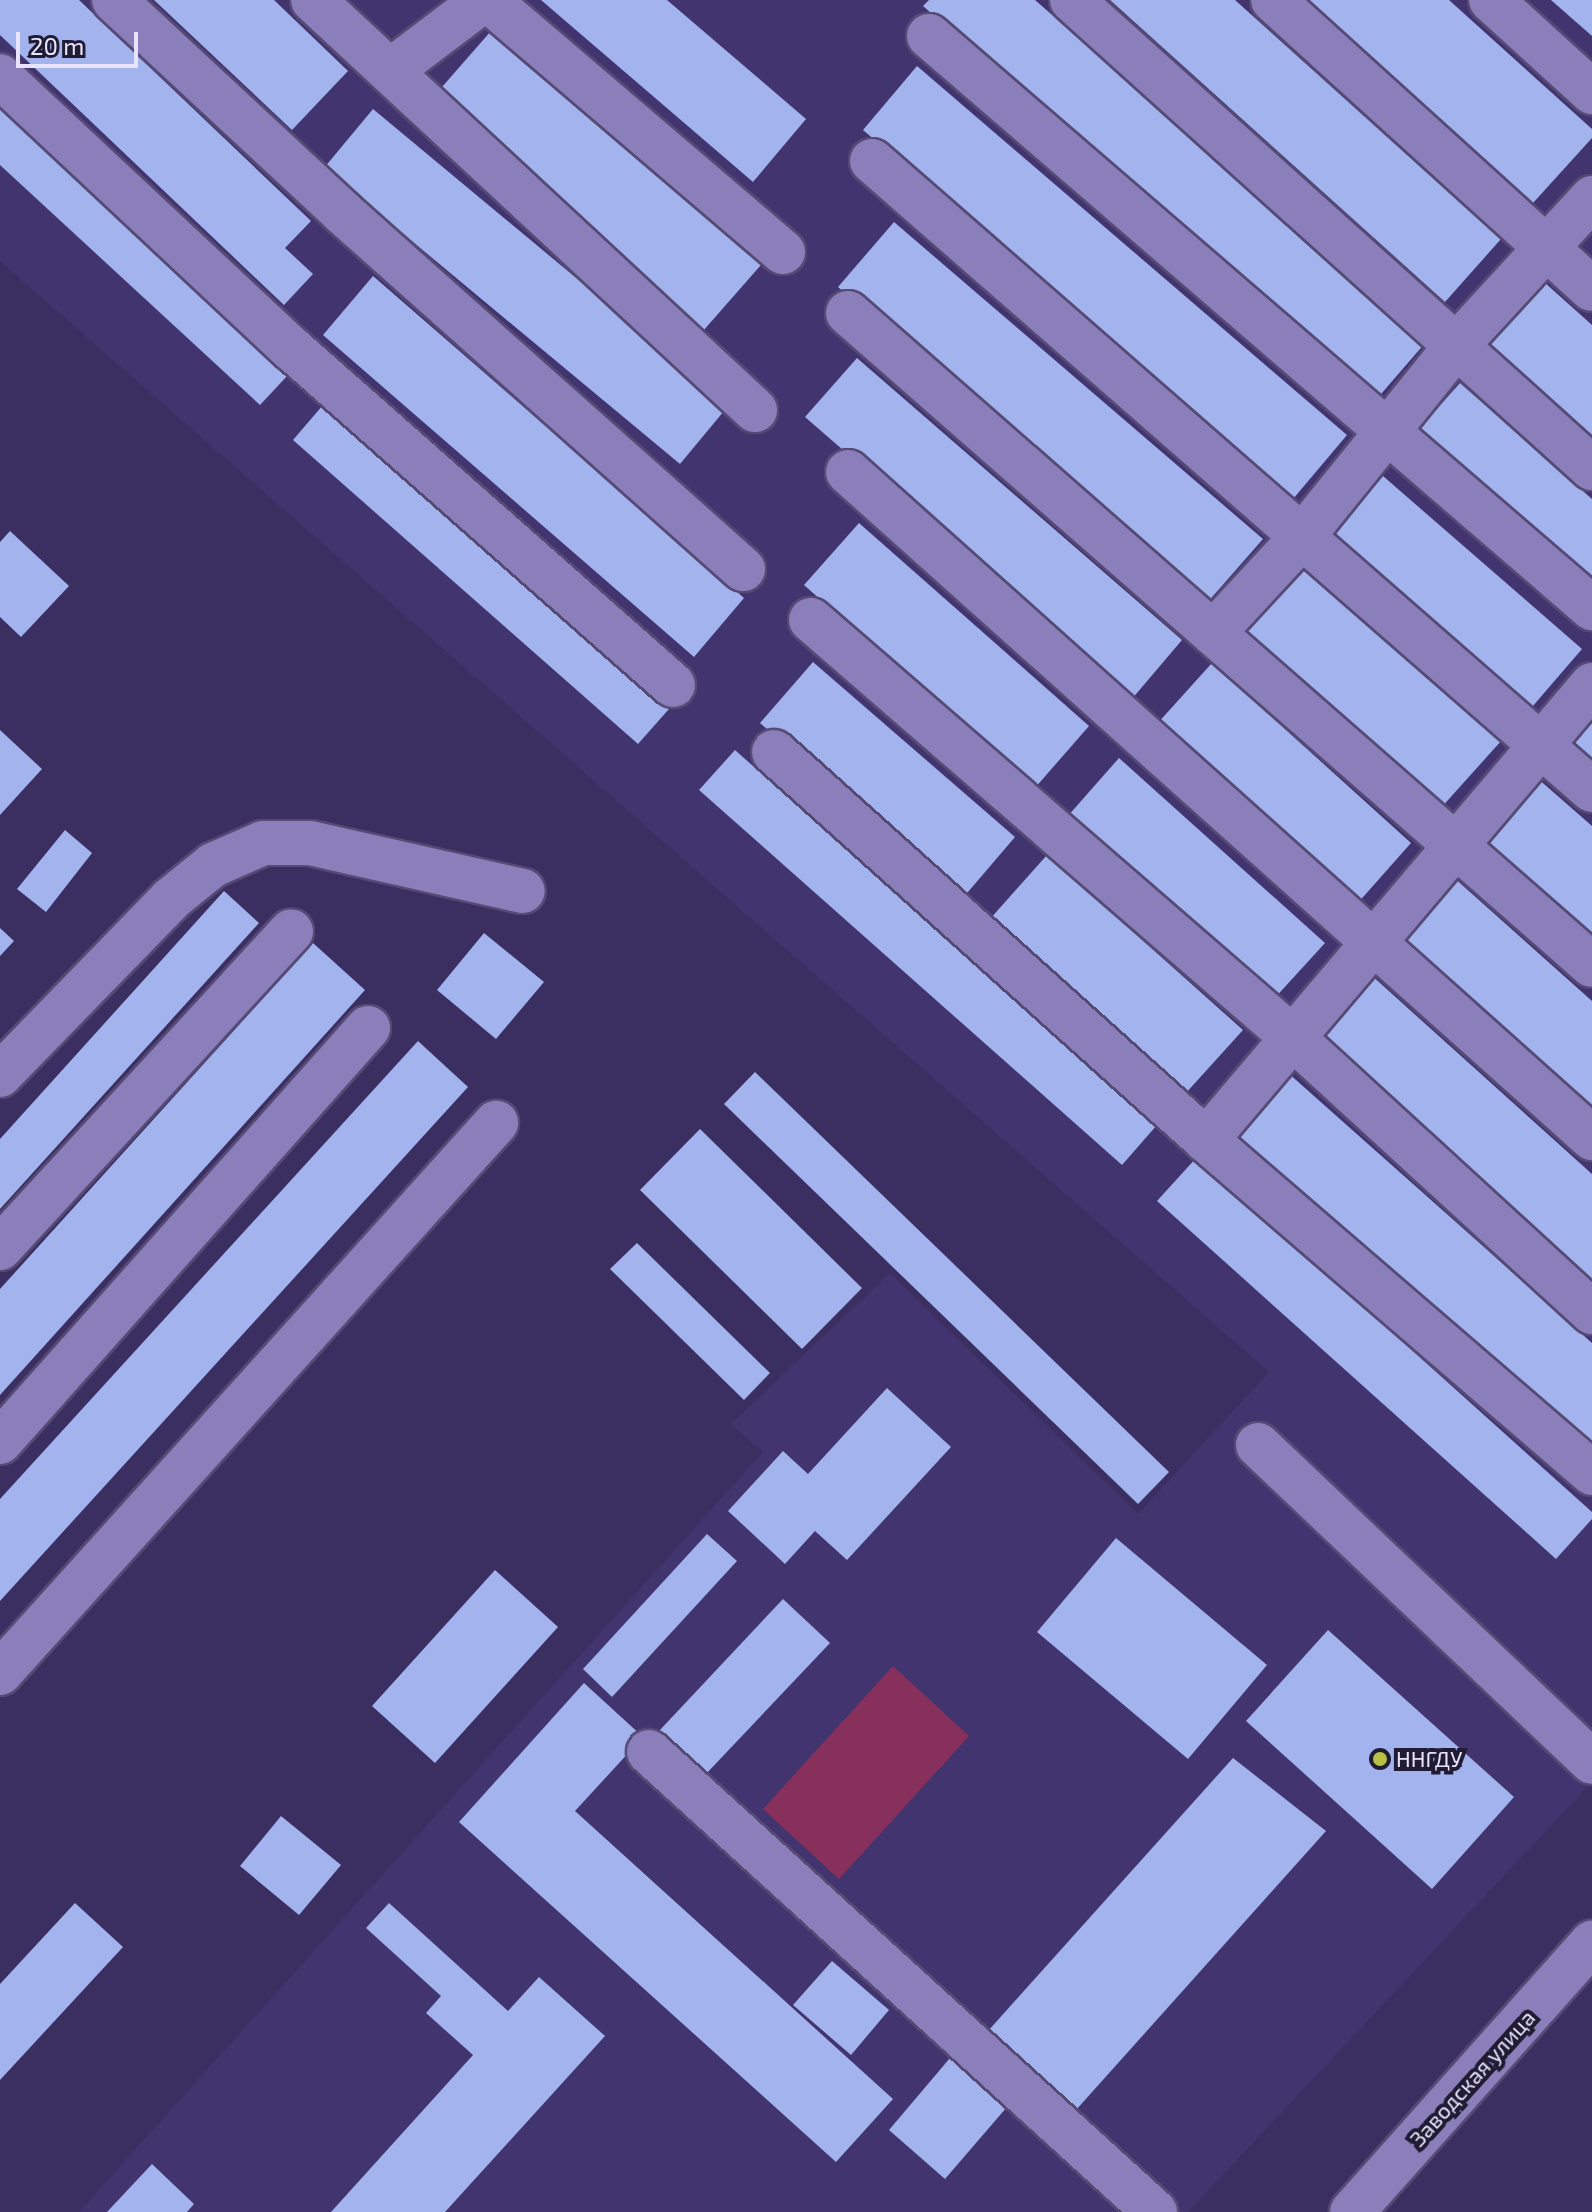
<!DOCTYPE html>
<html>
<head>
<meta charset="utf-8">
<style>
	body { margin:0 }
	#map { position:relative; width:1592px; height:2212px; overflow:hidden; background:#3b2e61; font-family:"Exo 2",sans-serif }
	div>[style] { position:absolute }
	.built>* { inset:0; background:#42346e }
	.green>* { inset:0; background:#87305b }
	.building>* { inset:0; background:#a3b3ed }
	.roads { filter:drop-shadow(2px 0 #564a75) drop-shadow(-2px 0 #564a75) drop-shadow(0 2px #564a75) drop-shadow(0 -2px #564a75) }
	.minor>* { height:44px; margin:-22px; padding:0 22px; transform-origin:22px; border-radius:22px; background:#8a7fba }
	.dots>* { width:22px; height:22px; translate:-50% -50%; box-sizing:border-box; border:4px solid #201c33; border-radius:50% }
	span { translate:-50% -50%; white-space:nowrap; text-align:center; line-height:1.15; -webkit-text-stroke:8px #201c33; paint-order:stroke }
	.poi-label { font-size:22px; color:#e8e4fe }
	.left { translate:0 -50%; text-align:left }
	.street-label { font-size:22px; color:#e8e4fe }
	.scale { position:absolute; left:16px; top:32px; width:122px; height:36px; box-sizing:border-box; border:4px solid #e8e4fe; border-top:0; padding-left:10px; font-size:24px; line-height:28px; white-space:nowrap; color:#e8e4fe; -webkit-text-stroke:6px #201c33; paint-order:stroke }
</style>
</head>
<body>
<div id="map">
	<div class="built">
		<div style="clip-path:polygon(0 0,1592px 0,1592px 1782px,1188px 2212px,79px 2212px,763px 1452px,731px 1424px,890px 1273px,1138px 1514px,1269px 1372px,0 261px)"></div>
	</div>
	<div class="green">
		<div style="clip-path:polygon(893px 1666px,969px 1736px,839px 1879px,763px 1809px)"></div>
	</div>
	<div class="building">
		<div style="clip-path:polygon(0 0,79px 0,311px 221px,285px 248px,313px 274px,284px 305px,0 35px)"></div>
		<div style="clip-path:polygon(154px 0,274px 0,348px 71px,292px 130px)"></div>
		<div style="clip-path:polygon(541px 0,667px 0,806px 119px,753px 182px)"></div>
		<div style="clip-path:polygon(929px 0,1035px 0,1426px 342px,1375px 401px,923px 6px)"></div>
		<div style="clip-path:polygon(1110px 0,1235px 0,1501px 239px,1445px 302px)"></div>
		<div style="clip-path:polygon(1308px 0,1449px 0,1592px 129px,1592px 138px,1533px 203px)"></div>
		<div style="clip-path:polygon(1551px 0,1592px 0,1592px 36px)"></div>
		<div style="clip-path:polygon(498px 23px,767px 258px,703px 331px,435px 95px)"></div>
		<div style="clip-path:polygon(917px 66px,1347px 435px,1293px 499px,863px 130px)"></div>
		<div style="clip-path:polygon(0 107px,289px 374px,260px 405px,0 165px)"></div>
		<div style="clip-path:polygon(373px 109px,729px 405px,680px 464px,324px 168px)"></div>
		<div style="clip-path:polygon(894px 222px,1263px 539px,1206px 604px,838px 287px)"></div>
		<div style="clip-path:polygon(373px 276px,744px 598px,694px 657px,323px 335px)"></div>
		<div style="clip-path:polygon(1544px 282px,1592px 325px,1592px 444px,1485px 347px)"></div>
		<div style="clip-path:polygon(857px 358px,1182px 640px,1131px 700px,805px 417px)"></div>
		<div style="clip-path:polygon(1460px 383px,1592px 499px,1592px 583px,1418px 430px)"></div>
		<div style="clip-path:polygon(323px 405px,669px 709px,638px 744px,293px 440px)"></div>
		<div style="clip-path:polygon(1383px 476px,1582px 649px,1526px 714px,1326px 540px)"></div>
		<div style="clip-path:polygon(859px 523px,1089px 726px,1034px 789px,804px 585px)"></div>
		<div style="clip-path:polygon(10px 531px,69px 586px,21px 637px,0 617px,0 542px)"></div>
		<div style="clip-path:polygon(1301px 561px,1502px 740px,1440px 809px,1239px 631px)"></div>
		<div style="clip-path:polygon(813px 662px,1015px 837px,962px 899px,760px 723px)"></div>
		<div style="clip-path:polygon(1212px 663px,1411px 843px,1356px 905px,1156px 725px)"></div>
		<div style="clip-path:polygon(1592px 712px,1592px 763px,1567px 740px)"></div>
		<div style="clip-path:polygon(0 730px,42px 769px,0 815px)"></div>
		<div style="clip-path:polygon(735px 750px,1157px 1125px,1122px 1165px,699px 790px)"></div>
		<div style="clip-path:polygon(1119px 758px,1325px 943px,1272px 1001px,1067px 817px)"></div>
		<div style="clip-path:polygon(1536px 777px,1592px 826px,1592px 942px,1479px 843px)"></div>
		<div style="clip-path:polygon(65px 830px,92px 853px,46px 912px,17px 889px)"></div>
		<div style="clip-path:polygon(1047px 855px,1243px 1030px,1185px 1094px,990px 919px)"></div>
		<div style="clip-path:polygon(1452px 876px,1592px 1001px,1592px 1120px,1393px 942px)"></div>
		<div style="clip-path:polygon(224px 891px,259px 923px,0 1209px,0 1139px)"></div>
		<div style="clip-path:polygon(0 928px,14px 941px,0 956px)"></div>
		<div style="clip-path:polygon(484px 933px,544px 982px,496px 1039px,437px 990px)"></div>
		<div style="clip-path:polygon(313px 943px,365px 990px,0 1395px,0 1289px)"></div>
		<div style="clip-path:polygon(1370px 974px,1592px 1174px,1592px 1292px,1312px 1039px)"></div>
		<div style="clip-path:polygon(418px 1041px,468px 1087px,0 1601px,0 1499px)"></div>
		<div style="clip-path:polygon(755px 1072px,1169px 1472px,1138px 1504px,724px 1104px)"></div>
		<div style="clip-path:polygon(1287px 1072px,1592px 1343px,1592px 1454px,1232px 1134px)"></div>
		<div style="clip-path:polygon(700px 1129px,862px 1288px,802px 1349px,640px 1190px)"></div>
		<div style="clip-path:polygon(1197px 1157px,1592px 1512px,1592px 1519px,1556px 1559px,1157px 1201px)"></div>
		<div style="clip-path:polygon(637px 1243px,770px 1373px,744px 1400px,610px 1269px)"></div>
		<div style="clip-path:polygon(887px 1388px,951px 1447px,847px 1560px,815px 1531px,785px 1564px,728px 1511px,783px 1451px,808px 1474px)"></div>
		<div style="clip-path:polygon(707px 1534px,737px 1561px,612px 1697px,583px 1669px)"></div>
		<div style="clip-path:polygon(1116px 1538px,1267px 1665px,1188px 1759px,1037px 1632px)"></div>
		<div style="clip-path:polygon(495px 1570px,558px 1627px,435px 1763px,372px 1706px)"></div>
		<div style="clip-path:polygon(783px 1599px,830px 1643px,705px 1775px,659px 1731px)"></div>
		<div style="clip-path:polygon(1328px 1630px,1514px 1797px,1432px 1889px,1246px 1721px)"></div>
		<div style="clip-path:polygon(584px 1683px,643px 1737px,575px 1811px,893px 2099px,836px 2162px,459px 1822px)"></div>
		<div style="clip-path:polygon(1233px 1758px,1326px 1831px,1076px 2110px,988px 2031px)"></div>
		<div style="clip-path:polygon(281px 1816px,341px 1865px,299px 1915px,240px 1866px)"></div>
		<div style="clip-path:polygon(75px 1903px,123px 1947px,0 2080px,0 1984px)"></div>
		<div style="clip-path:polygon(389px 1903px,508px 2011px,539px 1977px,605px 2036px,445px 2212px,331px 2212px,473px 2055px,426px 2013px,441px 1996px,366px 1928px)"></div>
		<div style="clip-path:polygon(832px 1961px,889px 2010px,851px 2055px,793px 2005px)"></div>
		<div style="clip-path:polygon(950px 2058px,1007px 2107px,945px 2179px,889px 2130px)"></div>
		<div style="clip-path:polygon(152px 2164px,194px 2204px,187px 2212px,107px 2212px)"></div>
	</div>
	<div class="roads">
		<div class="minor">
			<div style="left:114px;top:0;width:311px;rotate:42.9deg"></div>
			<div style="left:342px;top:212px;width:537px;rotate:41.68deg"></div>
			<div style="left:313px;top:0;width:603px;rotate:42.85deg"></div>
			<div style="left:488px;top:0;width:388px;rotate:40.5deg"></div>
			<div style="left:1072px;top:0;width:700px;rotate:41.99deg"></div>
			<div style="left:1273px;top:0;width:430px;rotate:42.2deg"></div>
			<div style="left:1491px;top:0;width:137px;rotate:42.3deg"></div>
			<div style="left:929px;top:36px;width:876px;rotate:40.79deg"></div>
			<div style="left:390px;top:71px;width:118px;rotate:-37.1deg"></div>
			<div style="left:0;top:76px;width:400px;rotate:43.1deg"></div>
			<div style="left:292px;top:349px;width:508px;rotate:41.41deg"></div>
			<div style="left:872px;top:161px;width:956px;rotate:41.14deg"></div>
			<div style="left:848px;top:313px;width:989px;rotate:41.23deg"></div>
			<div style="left:848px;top:472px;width:999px;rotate:41.83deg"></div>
			<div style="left:811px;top:620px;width:638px;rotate:40.93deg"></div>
			<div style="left:1293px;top:1038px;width:406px;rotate:42.5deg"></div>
			<div style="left:1213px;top:633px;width:131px;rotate:-47.2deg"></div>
			<div style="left:1302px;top:537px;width:245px;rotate:-51.1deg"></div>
			<div style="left:1456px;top:346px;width:201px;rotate:-47.4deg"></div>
			<div style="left:1592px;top:685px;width:597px;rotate:130.31deg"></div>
			<div style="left:1206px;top:1140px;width:510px;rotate:40.78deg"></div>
			<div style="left:774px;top:752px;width:581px;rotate:41.93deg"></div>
			<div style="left:0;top:1075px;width:245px;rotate:-45.8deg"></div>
			<div style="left:171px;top:899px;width:54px;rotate:-39deg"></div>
			<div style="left:213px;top:865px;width:55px;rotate:-23.7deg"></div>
			<div style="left:263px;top:843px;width:47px"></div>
			<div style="left:310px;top:843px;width:218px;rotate:12.7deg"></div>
			<div style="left:0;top:1248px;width:430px;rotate:-47.4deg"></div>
			<div style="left:0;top:1442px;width:554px;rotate:-48.37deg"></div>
			<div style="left:1258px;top:1445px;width:460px;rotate:43.5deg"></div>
			<div style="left:0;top:1673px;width:741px;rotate:-47.96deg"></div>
			<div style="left:649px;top:1752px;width:684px;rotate:42.27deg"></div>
			<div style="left:1352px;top:2212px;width:361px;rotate:-48.3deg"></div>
		</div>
	</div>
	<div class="dots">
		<div style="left:1380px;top:1759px;background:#b9c046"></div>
	</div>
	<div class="poi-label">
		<span class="left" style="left:1396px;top:1759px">ННГДУ</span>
	</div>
	<div class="street-label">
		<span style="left:1472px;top:2078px;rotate:-48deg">Заводская улица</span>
	</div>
	<div class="scale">20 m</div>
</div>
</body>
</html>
